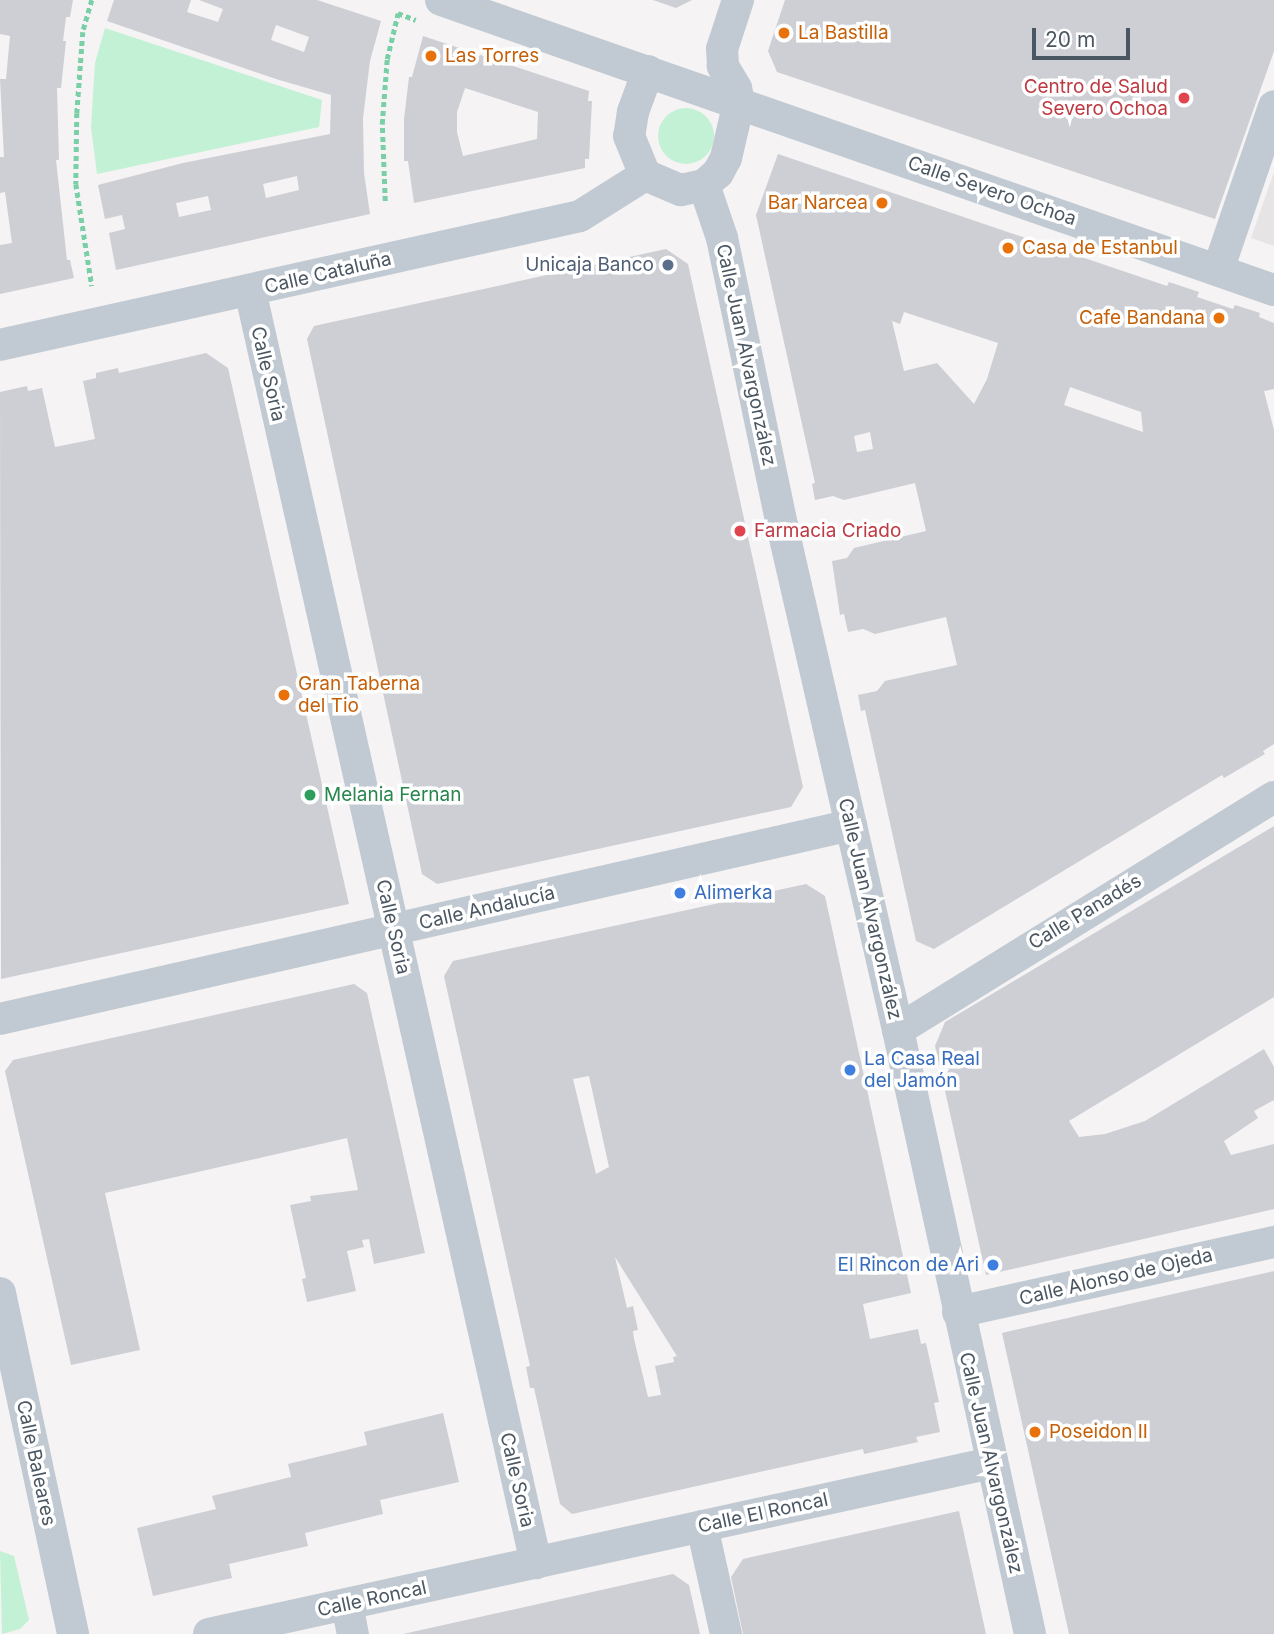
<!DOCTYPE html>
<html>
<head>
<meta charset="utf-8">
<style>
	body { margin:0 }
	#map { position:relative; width:1274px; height:1634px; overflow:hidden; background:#f5f3f3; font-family:Inter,sans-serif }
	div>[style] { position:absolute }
	.education>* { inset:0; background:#e6e4e5 }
	.green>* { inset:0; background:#c3f1d5 }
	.round { border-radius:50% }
	.building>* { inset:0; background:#cdcfd5 }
	.path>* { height:4.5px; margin-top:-2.25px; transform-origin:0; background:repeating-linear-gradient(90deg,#7ad0a6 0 5px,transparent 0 8.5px) }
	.street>* { height:32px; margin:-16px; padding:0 16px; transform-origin:16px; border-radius:16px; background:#c1cad2 }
	.dots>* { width:19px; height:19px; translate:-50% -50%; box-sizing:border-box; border:4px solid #fff; border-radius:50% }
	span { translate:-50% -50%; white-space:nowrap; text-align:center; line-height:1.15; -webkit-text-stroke:7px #fff; paint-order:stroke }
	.food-label { font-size:19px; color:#c56008 }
	.left { translate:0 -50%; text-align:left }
	.right { translate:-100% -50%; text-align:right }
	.health-label { font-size:19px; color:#be3a42 }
	.street-label { font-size:19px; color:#4a5661 }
	.service-label { font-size:19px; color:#4e5e75 }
	.leisure-label { font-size:19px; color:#27864d }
	.shop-label { font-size:19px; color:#366cbe }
	.scale { position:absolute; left:1032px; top:28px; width:98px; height:32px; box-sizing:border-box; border:4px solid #4a5661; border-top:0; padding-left:9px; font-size:21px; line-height:24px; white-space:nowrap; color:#4a5661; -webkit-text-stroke:5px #fff; paint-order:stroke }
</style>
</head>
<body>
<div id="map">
	<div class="education">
		<div style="clip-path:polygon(1274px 172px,1274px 246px,1251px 238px)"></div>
	</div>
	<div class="green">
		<div style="clip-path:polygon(105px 28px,322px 100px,319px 127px,97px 174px,91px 127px,95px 63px)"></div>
		<div class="round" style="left:658px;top:108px;width:56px;height:56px"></div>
		<div style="clip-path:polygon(0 1551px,14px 1556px,29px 1620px,20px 1629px,2px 1634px)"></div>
	</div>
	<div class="building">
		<div style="clip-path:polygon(0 0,73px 0,70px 17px,66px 17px,63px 41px,66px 41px,61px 88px,57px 88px,59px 160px,56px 160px,67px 260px,70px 260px,74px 278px,0 294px,0 245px,12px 243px,5px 192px,0 193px,0 157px,4px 157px,0 79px,6px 79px,10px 36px,0 34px)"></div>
		<div style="clip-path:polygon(evenodd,114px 0,191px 0,187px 12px,218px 22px,223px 9px,199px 0,317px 0,381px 21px,370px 61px,363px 118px,364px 173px,370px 214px,116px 270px,109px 233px,125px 229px,122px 215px,105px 219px,98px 185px,183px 163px,330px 134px,331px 95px,276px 79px,107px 21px,114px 0,276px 25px,309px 37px,304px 52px,271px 40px,276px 25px,114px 0,297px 176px,299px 190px,266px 198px,263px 184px,297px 176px,114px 0,208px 196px,211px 210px,179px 217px,176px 203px,208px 196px)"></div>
		<div style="clip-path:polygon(653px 0,692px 0,676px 8px)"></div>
		<div style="clip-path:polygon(785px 0,1274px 0,1274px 51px,1215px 219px,777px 72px,768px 51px)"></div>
		<div style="clip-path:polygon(evenodd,423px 36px,589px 91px,588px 101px,592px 101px,589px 159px,585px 159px,585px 168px,414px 203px,408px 161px,404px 161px,404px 119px,409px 77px,412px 77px,423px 36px,465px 88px,538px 112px,537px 139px,463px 156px,457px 132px,457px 112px,465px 88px)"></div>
		<div style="clip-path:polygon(evenodd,778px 154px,1167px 286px,1169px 282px,1199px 292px,1197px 297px,1233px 309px,1235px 305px,1260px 313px,1259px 317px,1274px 323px,1274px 389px,1264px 391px,1274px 430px,1274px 744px,1263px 751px,1265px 754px,1224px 778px,1222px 775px,934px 949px,916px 941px,865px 710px,861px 711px,858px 695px,877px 691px,885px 681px,957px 665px,946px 617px,875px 634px,863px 629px,848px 632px,844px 614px,840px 615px,832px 561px,847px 558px,854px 548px,926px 531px,915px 483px,844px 500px,833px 496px,815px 500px,812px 484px,815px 483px,756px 215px,778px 154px,904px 312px,998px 343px,987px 379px,974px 404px,937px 363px,904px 371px,892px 321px,900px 324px,904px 312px,778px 154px,1070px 387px,1141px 412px,1143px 432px,1064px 405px,1070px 387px,778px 154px,870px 432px,873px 449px,857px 452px,854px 436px,870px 432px)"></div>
		<div style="clip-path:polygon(666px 249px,688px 264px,803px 787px,791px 807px,437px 884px,422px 874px,307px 339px,314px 326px)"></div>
		<div style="clip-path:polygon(206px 353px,228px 368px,349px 904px,1px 979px,0 392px,27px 386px,28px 391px,42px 388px,55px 447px,95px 439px,83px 381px,96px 378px,96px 373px,118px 368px,119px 373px)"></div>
		<div style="clip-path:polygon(1274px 826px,1274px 997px,1069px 1121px,1079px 1137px,1105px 1134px,1145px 1121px,1264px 1049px,1274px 1067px,1274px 1100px,1254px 1111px,1258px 1118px,1224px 1141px,1231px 1155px,1274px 1144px,1274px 1209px,986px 1275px,935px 1046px,945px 1022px)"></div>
		<div style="clip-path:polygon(evenodd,806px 884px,825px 896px,911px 1293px,863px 1304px,870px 1339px,918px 1329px,921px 1344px,926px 1343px,939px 1402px,934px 1403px,940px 1432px,916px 1437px,918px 1442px,864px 1454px,863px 1449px,572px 1514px,560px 1504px,534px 1388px,530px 1388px,526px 1367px,530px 1366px,444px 976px,453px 961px,806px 884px,589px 1076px,609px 1167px,596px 1174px,573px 1079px,589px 1076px,806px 884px,615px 1257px,680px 1361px,677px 1356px,673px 1357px,674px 1362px,655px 1366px,661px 1395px,648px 1397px,634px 1339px,633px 1331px,638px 1330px,633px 1306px,627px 1308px,615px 1257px)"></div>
		<div style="clip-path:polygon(354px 984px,367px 993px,425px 1253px,374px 1264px,369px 1239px,362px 1240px,364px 1247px,347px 1251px,356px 1291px,307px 1302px,302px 1279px,306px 1278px,290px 1205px,311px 1201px,310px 1196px,358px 1190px,347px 1138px,105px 1193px,140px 1350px,71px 1365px,5px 1071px,13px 1060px)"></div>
		<div style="clip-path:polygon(1274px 1271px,1274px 1634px,1069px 1634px,1002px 1333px)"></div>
		<div style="clip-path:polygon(443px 1413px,459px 1482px,380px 1500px,383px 1514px,305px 1533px,308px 1546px,229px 1564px,232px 1578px,153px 1596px,137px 1528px,216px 1509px,212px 1496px,291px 1477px,288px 1464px,367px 1445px,364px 1432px)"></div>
		<div style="clip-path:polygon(959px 1511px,986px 1634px,743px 1634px,731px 1577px,743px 1559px)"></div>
		<div style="clip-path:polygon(673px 1574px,689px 1585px,700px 1634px,403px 1634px)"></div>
	</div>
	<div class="path">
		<div style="left:92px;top:0;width:33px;rotate:106deg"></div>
		<div style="left:83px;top:32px;width:81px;rotate:94.2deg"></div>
		<div style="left:77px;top:113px;width:71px;rotate:90.8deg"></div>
		<div style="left:76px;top:184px;width:103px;rotate:81.1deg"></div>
		<div style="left:385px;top:201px;width:77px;rotate:-92.2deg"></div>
		<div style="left:382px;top:124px;width:65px;rotate:-85.6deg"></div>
		<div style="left:387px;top:59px;width:47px;rotate:-76.6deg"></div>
		<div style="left:398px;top:13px;width:19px;rotate:21deg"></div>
	</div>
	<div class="street">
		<div style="left:441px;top:0;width:882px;rotate:19.2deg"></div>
		<div style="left:648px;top:71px;width:44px;rotate:110.1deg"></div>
		<div style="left:633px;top:112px;width:24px;rotate:99deg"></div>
		<div style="left:629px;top:136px;width:42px;rotate:67.7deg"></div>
		<div style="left:645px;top:175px;width:39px;rotate:23deg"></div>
		<div style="left:681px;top:190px;width:24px;rotate:-12deg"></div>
		<div style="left:704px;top:185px;width:18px;rotate:-41deg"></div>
		<div style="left:718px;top:173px;width:17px;rotate:-62deg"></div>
		<div style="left:726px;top:158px;width:57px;rotate:-76.9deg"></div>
		<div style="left:739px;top:102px;width:14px;rotate:-102deg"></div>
		<div style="left:736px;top:88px;width:26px;rotate:-121deg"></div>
		<div style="left:723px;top:66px;width:17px;rotate:-93deg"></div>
		<div style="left:722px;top:49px;width:52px;rotate:-71.9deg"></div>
		<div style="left:704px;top:185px;width:56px;rotate:71.2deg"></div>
		<div style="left:722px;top:238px;width:293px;rotate:78.2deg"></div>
		<div style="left:782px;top:525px;width:518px;rotate:77.06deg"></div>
		<div style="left:898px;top:1030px;width:618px;rotate:77.67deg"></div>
		<div style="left:1218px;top:270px;width:173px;rotate:-71.1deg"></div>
		<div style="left:250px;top:290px;width:1305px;rotate:77.34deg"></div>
		<div style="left:0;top:345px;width:594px;rotate:-12.54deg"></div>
		<div style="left:580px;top:216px;width:77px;rotate:-32.2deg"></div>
		<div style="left:0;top:1019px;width:873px;rotate:-12.84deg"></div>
		<div style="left:898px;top:1030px;width:442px;rotate:-31.8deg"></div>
		<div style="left:0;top:1293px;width:349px;rotate:77.9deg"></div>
		<div style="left:958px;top:1312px;width:324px;rotate:-12.5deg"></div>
		<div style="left:702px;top:1526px;width:111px;rotate:77.5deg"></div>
		<div style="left:347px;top:1604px;width:31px;rotate:79deg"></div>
		<div style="left:209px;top:1634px;width:800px;rotate:-12.33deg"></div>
	</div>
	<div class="dots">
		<div style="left:784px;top:33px;background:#e8710a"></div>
		<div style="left:431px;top:56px;background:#e8710a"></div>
		<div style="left:1184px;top:98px;background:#e0444e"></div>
		<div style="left:882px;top:203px;background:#e8710a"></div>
		<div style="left:1008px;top:248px;background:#e8710a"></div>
		<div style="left:668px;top:265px;background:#5c6f8a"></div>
		<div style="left:1219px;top:318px;background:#e8710a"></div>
		<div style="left:740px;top:531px;background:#e0444e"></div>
		<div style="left:284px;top:695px;background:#e8710a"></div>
		<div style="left:310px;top:795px;background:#2e9e5b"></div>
		<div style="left:680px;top:893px;background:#3f7fe0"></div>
		<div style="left:850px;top:1070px;background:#3f7fe0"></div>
		<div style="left:993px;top:1265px;background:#3f7fe0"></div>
		<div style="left:1035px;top:1432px;background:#e8710a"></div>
	</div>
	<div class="food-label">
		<span class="left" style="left:798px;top:33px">La Bastilla</span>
		<span class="left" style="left:445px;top:56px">Las Torres</span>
		<span class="right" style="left:868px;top:203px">Bar Narcea</span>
		<span class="left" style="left:1022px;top:248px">Casa de Estanbul</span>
		<span class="right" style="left:1205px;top:318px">Cafe Bandana</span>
		<span class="left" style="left:298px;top:695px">Gran Taberna<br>del Tio</span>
		<span class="left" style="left:1049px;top:1432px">Poseidon II</span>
	</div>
	<div class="health-label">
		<span class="right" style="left:1168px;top:98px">Centro de Salud<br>Severo Ochoa</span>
		<span class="left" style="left:754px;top:531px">Farmacia Criado</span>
	</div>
	<div class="street-label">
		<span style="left:992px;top:191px;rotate:19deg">Calle Severo Ochoa</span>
		<span style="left:328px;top:273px;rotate:-13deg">Calle Cataluña</span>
		<span style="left:746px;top:355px;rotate:78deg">Calle Juan Alvargonzález</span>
		<span style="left:268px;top:374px;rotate:77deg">Calle Soria</span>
		<span style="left:487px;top:908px;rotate:-13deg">Calle Andalucía</span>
		<span style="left:870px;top:909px;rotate:77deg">Calle Juan Alvargonzález</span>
		<span style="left:1085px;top:912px;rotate:-31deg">Calle Panadés</span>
		<span style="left:393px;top:927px;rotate:77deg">Calle Soria</span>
		<span style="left:1116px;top:1277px;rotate:-13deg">Calle Alonso de Ojeda</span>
		<span style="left:36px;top:1463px;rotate:78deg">Calle Baleares</span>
		<span style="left:991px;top:1463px;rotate:77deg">Calle Juan Alvargonzález</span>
		<span style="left:517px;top:1480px;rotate:77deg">Calle Soria</span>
		<span style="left:763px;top:1513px;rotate:-12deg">Calle El Roncal</span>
		<span style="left:372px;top:1599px;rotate:-12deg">Calle Roncal</span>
	</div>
	<div class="service-label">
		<span class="right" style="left:654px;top:265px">Unicaja Banco</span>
	</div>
	<div class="leisure-label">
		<span class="left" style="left:324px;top:795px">Melania Fernan</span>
	</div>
	<div class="shop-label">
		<span class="left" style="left:694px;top:893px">Alimerka</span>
		<span class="left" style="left:864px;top:1070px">La Casa Real<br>del Jamón</span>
		<span class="right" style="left:979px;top:1265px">El Rincon de Ari</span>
	</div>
	<div class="scale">20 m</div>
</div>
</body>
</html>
